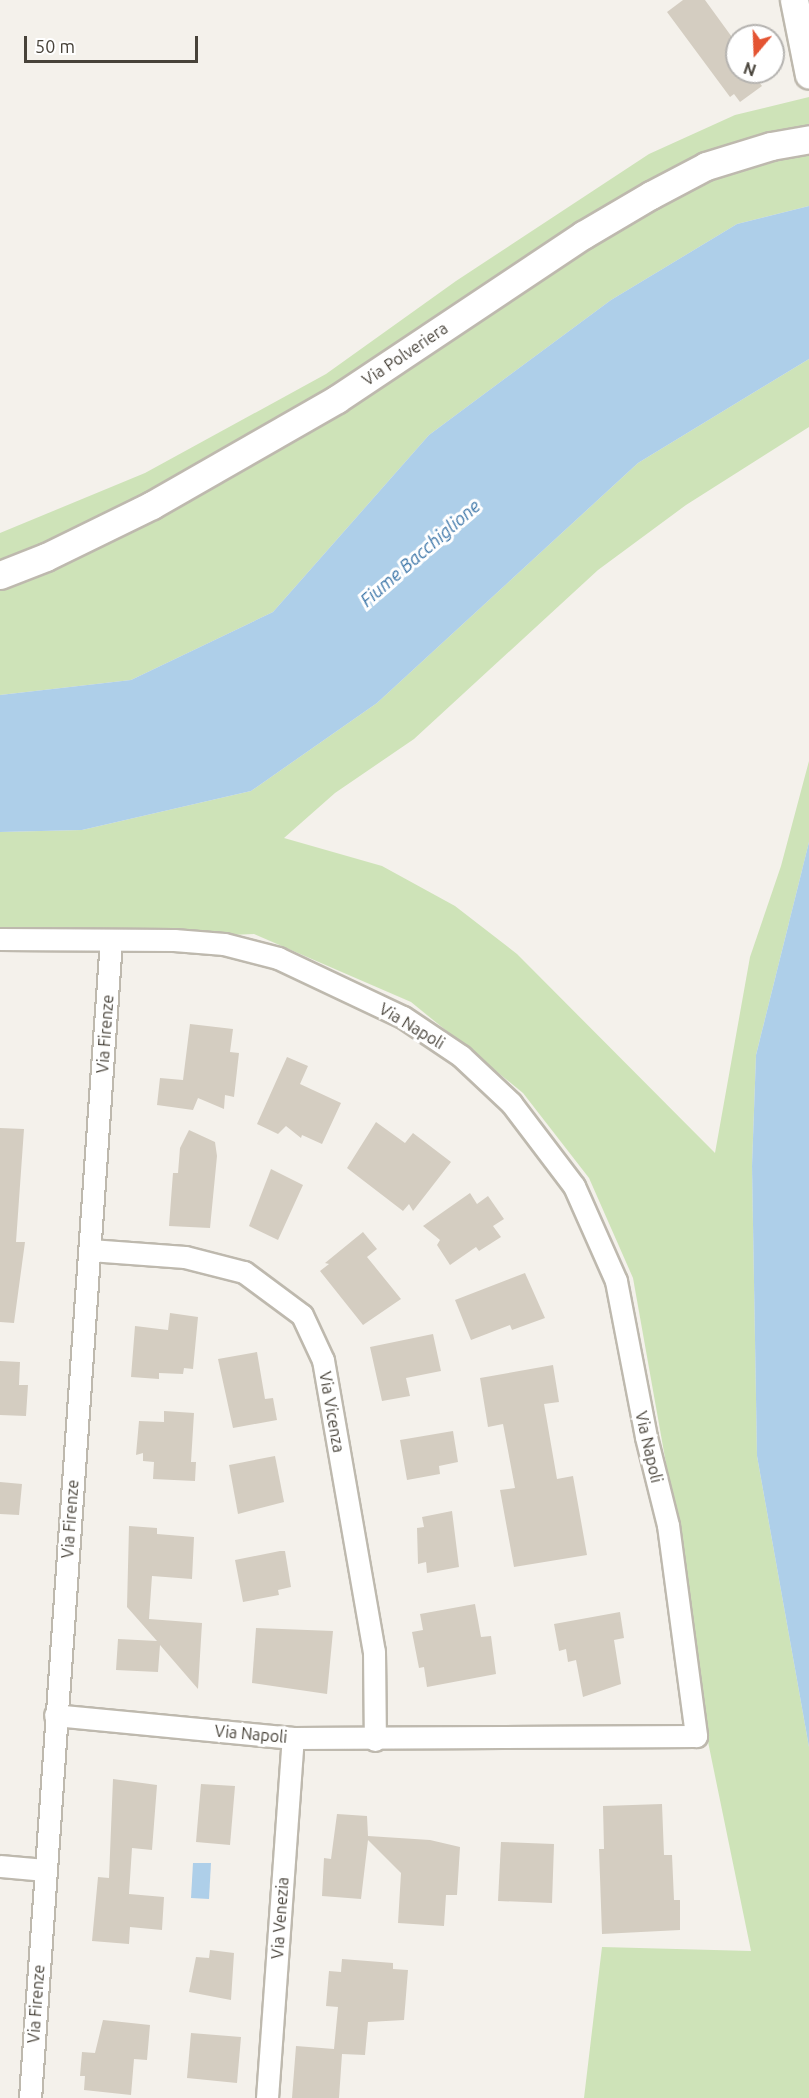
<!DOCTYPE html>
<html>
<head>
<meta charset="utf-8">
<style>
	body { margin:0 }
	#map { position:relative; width:809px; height:2098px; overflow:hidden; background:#f4f1eb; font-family:Ubuntu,sans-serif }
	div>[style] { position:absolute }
	.green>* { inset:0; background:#cee3b8 }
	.water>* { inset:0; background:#aecfe9 }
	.building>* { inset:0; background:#d4cdc1 }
	.roads { filter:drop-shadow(2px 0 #beb9ae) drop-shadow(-2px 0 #beb9ae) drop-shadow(0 2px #beb9ae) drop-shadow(0 -2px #beb9ae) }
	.minor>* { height:21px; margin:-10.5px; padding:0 10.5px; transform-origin:10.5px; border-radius:10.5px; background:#fff }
	.tertiary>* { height:27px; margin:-13.5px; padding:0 13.5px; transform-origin:13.5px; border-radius:13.5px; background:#fff }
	span { translate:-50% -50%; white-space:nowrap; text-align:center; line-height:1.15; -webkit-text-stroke:6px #fff; paint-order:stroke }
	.street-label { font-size:16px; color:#474239 }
	.water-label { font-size:18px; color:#3d76a8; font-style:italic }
	.north { position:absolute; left:725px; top:24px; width:60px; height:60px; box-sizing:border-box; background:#fff; border:2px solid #b5b3b0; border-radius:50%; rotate:199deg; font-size:16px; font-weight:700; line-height:24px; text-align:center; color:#474239 }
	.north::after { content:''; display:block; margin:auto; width:21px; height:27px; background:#e45432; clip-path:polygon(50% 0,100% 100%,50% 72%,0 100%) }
	.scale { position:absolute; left:24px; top:36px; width:174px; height:27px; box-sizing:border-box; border:3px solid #474239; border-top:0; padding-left:8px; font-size:18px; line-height:21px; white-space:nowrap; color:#474239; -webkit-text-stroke:4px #fff; paint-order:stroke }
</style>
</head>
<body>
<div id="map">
	<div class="green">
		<div style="clip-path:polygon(809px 97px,809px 206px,737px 224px,611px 300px,476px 400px,429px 435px,273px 612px,131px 680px,0 695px,0 533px,145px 473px,326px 374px,456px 281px,649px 154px,735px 115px)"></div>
		<div style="clip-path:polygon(809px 359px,809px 427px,686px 505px,598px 570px,414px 739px,335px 793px,284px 838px,382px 866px,455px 906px,517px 954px,715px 1153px,750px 957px,781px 866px,809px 761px,809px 842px,756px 1055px,752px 1166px,757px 1456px,809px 1747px,809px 2098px,584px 2098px,602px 1947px,751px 1951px,706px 1732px,675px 1514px,633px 1278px,589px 1178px,523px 1093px,411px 1002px,254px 934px,111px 940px,0 934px,0 832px,82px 830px,251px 791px,377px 703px,638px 463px)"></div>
	</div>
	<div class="water">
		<div style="clip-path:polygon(809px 206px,809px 359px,638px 463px,377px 703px,251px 791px,82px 830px,0 832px,0 695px,131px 680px,273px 612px,429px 435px,476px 400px,611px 300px,737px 224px)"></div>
		<div style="clip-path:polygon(809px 842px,809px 1747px,757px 1456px,752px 1166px,756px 1055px)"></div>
		<div style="clip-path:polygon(193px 1863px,211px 1863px,209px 1899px,191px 1898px)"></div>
	</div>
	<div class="building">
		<div style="clip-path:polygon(683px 0,705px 0,737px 44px,737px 72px,752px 72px,762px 86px,740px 102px,734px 94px,730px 97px,667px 12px)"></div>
		<div style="clip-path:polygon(190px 1024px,233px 1029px,230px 1052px,239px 1053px,234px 1097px,225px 1095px,224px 1109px,198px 1098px,193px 1110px,157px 1105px,160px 1078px,183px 1080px)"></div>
		<div style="clip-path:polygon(287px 1057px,308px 1066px,300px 1084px,341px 1103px,322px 1144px,302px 1135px,301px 1138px,286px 1126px,278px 1134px,257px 1124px)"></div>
		<div style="clip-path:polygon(376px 1122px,405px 1143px,413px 1133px,451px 1162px,413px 1211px,409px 1204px,403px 1211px,347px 1168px)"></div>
		<div style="clip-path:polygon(0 1128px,24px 1129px,16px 1242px,25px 1242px,14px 1323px,0 1322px)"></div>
		<div style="clip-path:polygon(189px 1130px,215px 1142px,217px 1156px,210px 1228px,169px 1226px,173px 1173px,178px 1173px,180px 1148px)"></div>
		<div style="clip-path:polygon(271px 1169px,303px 1185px,278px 1240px,249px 1226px)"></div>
		<div style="clip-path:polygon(470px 1193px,477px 1204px,488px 1196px,504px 1219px,493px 1226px,501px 1237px,479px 1251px,476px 1247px,450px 1265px,437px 1245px,440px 1240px,423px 1226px)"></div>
		<div style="clip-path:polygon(363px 1232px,377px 1249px,367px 1257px,401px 1299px,363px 1325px,320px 1271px,329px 1264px,325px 1263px)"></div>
		<div style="clip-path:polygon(525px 1273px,545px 1318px,512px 1330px,510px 1325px,471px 1340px,455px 1300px)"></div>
		<div style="clip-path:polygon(170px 1313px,198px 1317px,193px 1369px,184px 1368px,183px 1374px,159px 1373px,159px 1379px,131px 1377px,135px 1326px,168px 1330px)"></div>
		<div style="clip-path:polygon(433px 1334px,441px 1371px,406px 1378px,410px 1396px,382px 1401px,370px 1347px)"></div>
		<div style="clip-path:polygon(257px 1352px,265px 1399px,273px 1398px,277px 1420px,233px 1428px,218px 1359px)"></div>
		<div style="clip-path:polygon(0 1361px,20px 1362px,19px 1385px,28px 1385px,26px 1416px,0 1415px)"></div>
		<div style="clip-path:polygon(553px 1365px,559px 1402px,544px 1404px,557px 1479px,573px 1476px,587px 1555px,514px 1567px,500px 1490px,515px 1488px,503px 1424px,488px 1427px,480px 1378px)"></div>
		<div style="clip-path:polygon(164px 1411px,194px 1413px,191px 1462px,196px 1462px,195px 1481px,153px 1479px,154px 1462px,143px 1461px,143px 1453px,136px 1455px,139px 1421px,164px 1422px)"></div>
		<div style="clip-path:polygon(453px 1431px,458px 1462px,439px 1466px,440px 1474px,407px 1480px,400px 1440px)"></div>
		<div style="clip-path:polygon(275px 1456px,284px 1502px,238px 1514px,229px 1465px)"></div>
		<div style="clip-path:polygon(0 1482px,22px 1484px,19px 1515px,0 1514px)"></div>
		<div style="clip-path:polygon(452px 1511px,459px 1567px,427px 1573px,426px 1562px,418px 1564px,417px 1528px,424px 1527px,422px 1517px)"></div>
		<div style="clip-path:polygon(129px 1526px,157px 1528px,157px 1534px,194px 1537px,192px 1579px,152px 1576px,149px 1619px,202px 1623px,198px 1689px,160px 1645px,158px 1672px,116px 1670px,118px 1639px,157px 1641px,127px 1607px)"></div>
		<div style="clip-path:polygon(280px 1551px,285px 1551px,291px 1587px,278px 1590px,279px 1595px,243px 1602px,235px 1560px)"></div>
		<div style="clip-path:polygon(475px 1604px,481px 1637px,491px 1636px,496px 1674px,427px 1687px,424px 1667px,419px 1668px,412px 1632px,423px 1630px,420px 1614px)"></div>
		<div style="clip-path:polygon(620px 1612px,624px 1638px,614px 1640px,621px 1684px,583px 1697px,576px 1660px,568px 1662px,566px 1649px,559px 1651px,554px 1624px)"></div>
		<div style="clip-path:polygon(256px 1628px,333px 1631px,327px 1694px,252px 1683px)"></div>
		<div style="clip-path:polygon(113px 1779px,157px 1785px,152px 1850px,132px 1848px,129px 1894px,164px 1897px,162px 1930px,130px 1927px,129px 1944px,92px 1941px,98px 1877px,109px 1878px)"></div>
		<div style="clip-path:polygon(201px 1784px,235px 1786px,230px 1845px,196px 1842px)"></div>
		<div style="clip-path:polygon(662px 1804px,664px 1855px,672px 1855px,674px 1900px,680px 1900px,680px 1930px,602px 1934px,599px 1849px,604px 1849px,603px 1806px)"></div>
		<div style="clip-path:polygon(337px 1814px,367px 1816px,368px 1836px,430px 1840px,460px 1847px,457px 1895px,446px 1895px,444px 1926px,398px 1923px,401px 1873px,368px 1840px,361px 1899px,322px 1896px,324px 1858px,331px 1859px)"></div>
		<div style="clip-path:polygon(501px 1842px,554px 1844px,552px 1903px,498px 1901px)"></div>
		<div style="clip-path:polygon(210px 1950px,234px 1953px,231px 2000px,189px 1992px,196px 1957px,209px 1958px)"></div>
		<div style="clip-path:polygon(342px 1959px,393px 1963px,393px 1969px,408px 1970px,404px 2020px,368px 2022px,365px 2055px,342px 2054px,339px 2098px,292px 2098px,296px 2046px,334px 2049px,338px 2007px,326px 2006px,329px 1971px,341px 1972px)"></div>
		<div style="clip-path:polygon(103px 2020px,150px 2025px,147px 2060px,134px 2059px,131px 2095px,84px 2090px,85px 2076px,80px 2076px,82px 2052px,95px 2053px)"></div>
		<div style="clip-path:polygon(191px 2033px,241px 2037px,237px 2083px,187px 2078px)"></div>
	</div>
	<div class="roads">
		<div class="minor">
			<div style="left:0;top:939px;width:174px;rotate:0.3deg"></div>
			<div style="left:174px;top:940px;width:50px;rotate:4.6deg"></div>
			<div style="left:224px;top:944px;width:56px;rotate:14.5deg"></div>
			<div style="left:278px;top:958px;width:138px;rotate:25.3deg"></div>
			<div style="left:403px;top:1017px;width:70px;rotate:33.9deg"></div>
			<div style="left:461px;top:1056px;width:69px;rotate:43.2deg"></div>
			<div style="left:511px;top:1103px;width:104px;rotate:52.8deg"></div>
			<div style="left:574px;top:1186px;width:104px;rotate:66.1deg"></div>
			<div style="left:616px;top:1281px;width:159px;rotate:79.1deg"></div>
			<div style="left:646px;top:1437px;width:91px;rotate:76deg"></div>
			<div style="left:668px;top:1525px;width:213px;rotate:82.4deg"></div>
			<div style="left:696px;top:1736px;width:403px;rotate:179.7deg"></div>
			<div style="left:293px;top:1738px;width:239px;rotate:-174.5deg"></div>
			<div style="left:90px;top:1250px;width:95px;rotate:4.2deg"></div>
			<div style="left:185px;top:1257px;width:61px;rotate:14.3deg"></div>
			<div style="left:244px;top:1272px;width:72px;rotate:36.6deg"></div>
			<div style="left:302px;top:1315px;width:50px;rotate:65deg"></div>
			<div style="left:323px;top:1360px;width:295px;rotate:80.1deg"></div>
			<div style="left:374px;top:1651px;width:89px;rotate:89.4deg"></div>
			<div style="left:0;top:1866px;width:46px;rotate:5deg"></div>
			<div style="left:30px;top:2098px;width:1161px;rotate:-86deg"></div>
			<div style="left:267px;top:2098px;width:361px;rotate:-85.9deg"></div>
		</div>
		<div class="tertiary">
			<div style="left:794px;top:0;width:76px;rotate:78.7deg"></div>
			<div style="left:0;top:575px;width:49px;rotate:-21.4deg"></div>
			<div style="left:46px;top:557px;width:118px;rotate:-26.1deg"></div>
			<div style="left:152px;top:505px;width:213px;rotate:-29.8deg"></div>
			<div style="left:337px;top:399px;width:296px;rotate:-33.7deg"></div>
			<div style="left:583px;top:235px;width:79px;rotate:-30.5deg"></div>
			<div style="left:651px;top:195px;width:62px;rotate:-27.8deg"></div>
			<div style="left:706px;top:166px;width:68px;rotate:-17.1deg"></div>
			<div style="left:771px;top:146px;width:39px;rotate:-10deg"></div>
		</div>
	</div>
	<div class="street-label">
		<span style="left:405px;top:354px;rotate:-34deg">Via Polveriera</span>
		<span style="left:412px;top:1026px;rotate:31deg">Via Napoli</span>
		<span style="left:105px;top:1034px;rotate:-86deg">Via Firenze</span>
		<span style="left:332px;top:1412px;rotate:80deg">Via Vicenza</span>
		<span style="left:649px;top:1447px;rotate:77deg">Via Napoli</span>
		<span style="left:70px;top:1519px;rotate:-86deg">Via Firenze</span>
		<span style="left:251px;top:1734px;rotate:5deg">Via Napoli</span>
		<span style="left:280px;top:1918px;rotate:-86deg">Via Venezia</span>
		<span style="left:36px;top:2004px;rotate:-86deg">Via Firenze</span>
	</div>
	<div class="water-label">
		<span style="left:420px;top:553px;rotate:-41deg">Fiume Bacchiglione</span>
	</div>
	<div class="north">N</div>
	<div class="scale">50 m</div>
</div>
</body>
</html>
